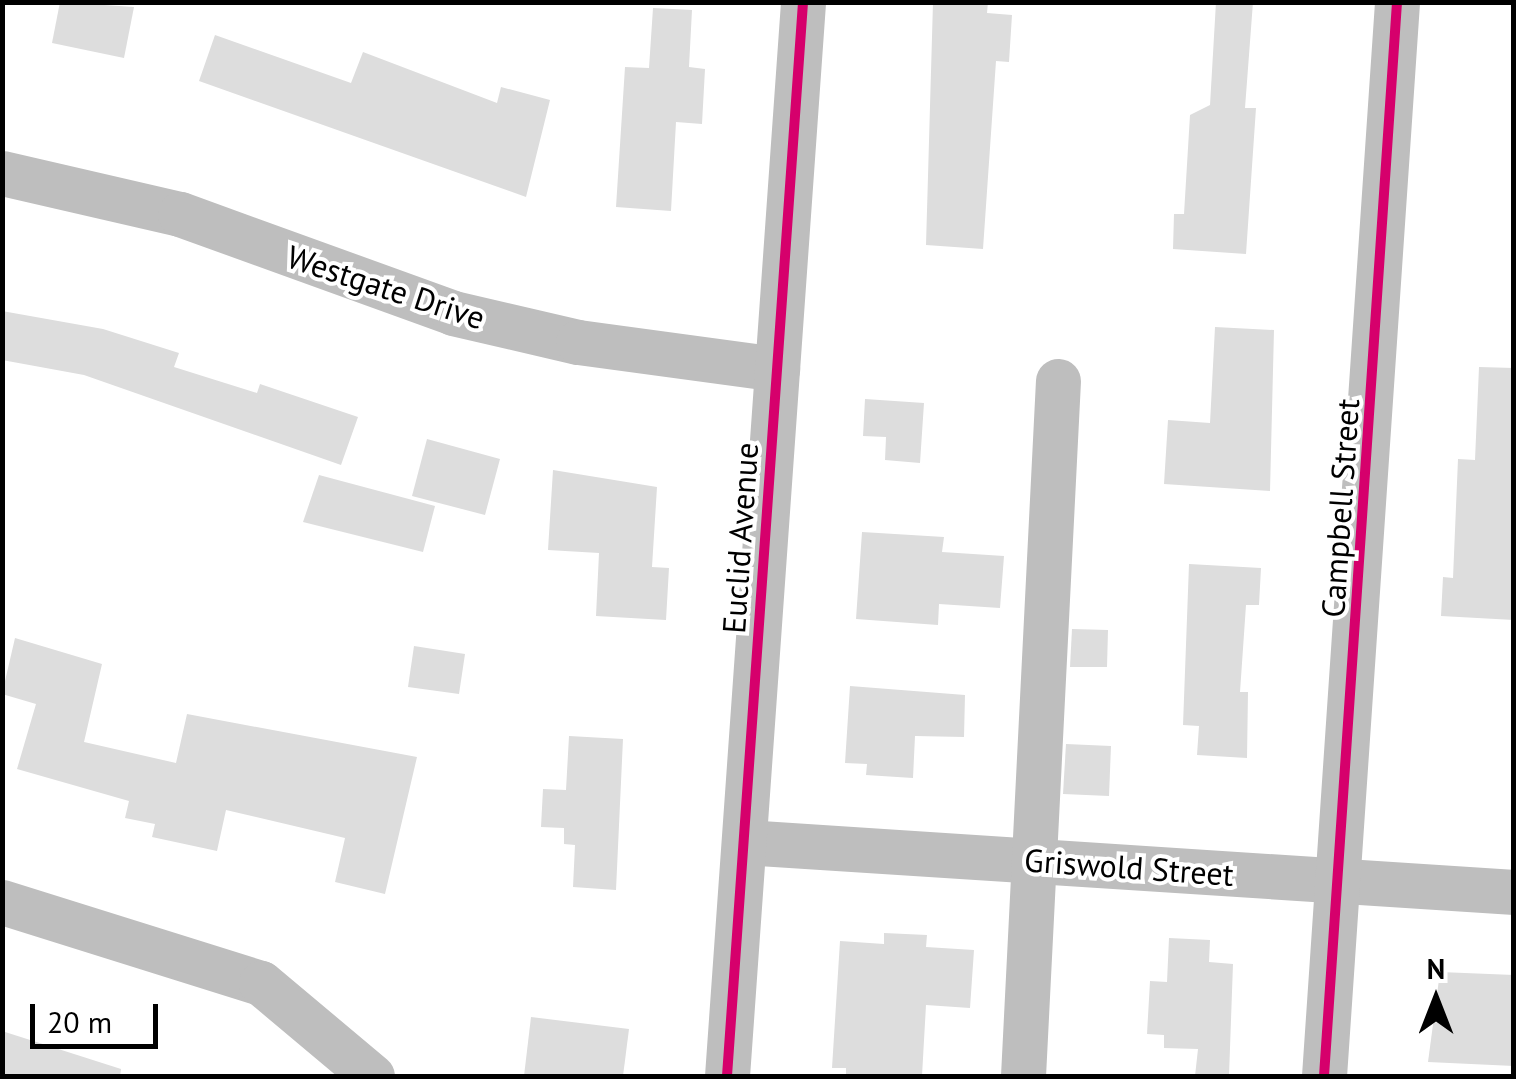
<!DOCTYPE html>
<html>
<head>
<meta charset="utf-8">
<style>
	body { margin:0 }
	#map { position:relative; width:1516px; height:1079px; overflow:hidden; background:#fff; font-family:"PT Sans",sans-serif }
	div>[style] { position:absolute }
	.building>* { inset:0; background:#ddd }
	.minor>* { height:45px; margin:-22.5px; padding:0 22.5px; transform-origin:22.5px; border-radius:22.5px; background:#bebebe }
	.cycleway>* { height:10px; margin:-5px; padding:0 5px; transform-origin:5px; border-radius:5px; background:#d6006c }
	span { translate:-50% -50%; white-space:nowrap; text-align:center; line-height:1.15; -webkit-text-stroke:8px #fff; paint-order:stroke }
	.street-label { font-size:32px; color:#000 }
	.frame { position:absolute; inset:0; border:5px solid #000; pointer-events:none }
	.north { position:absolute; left:1386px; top:949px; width:100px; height:100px; -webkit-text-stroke:8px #fff; paint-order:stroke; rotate:0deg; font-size:28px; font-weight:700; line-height:40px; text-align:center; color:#000 }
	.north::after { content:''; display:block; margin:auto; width:35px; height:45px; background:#000; clip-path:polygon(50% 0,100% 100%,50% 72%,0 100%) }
	.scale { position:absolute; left:30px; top:1004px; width:128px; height:45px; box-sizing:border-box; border:5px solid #000; border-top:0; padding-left:12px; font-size:30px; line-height:35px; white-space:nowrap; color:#000; -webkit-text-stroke:8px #fff; paint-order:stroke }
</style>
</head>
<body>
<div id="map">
	<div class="building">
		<div style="clip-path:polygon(60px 2px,134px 7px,124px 58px,52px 43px)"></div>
		<div style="clip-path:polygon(933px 2px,988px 2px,987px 13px,1012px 15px,1009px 62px,996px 61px,983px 249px,926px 245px)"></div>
		<div style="clip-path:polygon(1216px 2px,1253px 2px,1245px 108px,1256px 108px,1246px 254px,1173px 249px,1174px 214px,1184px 214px,1190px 115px,1210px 105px)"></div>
		<div style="clip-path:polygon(653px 8px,692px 10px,689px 67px,705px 69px,702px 124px,676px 122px,671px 211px,616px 207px,625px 67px,649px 68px)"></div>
		<div style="clip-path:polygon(215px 35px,351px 83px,363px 52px,497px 103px,501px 87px,550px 100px,526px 197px,199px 81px)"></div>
		<div style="clip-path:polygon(2px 311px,103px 329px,179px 353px,174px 367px,257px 393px,260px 384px,358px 417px,341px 465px,84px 375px,2px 360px)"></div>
		<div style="clip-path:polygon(1215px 327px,1274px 330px,1270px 491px,1164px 484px,1168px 420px,1210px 423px)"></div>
		<div style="clip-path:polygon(1479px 367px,1514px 368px,1514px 620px,1441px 616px,1443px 577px,1453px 578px,1458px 459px,1475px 460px)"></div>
		<div style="clip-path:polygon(865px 399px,924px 403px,920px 463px,885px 460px,886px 437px,863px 436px)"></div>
		<div style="clip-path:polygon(427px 439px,500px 459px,485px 515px,412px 496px)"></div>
		<div style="clip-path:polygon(553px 470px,657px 487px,652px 567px,669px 568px,666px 620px,596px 616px,599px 553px,548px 550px)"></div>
		<div style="clip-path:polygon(319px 475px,435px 506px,423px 552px,303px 522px)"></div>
		<div style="clip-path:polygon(862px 532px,944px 537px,942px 552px,1004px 556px,1000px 608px,939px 604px,938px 625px,856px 619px)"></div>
		<div style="clip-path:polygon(1189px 564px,1261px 568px,1259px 605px,1246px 605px,1240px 692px,1248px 692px,1247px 758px,1197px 755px,1199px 726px,1183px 725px)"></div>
		<div style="clip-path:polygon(1072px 629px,1108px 630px,1107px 667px,1070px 667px)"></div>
		<div style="clip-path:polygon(15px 638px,102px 664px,84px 742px,176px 763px,187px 714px,417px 757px,385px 894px,335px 882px,345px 838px,226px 810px,217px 851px,152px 837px,155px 824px,125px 818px,129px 801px,17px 769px,36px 704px,2px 694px)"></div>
		<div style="clip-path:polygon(414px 646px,465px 654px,459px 694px,408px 687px)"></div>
		<div style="clip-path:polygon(850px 686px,965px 695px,964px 737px,915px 736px,913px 778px,866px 775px,867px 764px,845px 763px)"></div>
		<div style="clip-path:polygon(569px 736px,623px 739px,616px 890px,573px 887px,575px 845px,564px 844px,564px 828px,541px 827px,543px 789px,566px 790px)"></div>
		<div style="clip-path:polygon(1066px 744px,1111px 746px,1109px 796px,1063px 794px)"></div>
		<div style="clip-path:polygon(884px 933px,927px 935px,926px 947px,974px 950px,970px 1008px,926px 1005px,922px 1076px,846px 1076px,846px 1068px,832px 1068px,840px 941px,884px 944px)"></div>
		<div style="clip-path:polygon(1169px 938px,1210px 940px,1209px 962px,1233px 964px,1229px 1076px,1195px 1076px,1198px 1049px,1164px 1048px,1164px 1035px,1147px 1034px,1150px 981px,1167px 982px)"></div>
		<div style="clip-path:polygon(1440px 972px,1514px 975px,1514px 1066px,1428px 1062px)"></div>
		<div style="clip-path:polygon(531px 1017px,629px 1029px,623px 1076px,524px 1076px)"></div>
		<div style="clip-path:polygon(2px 1031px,121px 1069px,120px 1076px,2px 1076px)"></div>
	</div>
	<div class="minor">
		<div style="left:2px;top:173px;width:183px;rotate:13deg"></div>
		<div style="left:180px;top:214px;width:290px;rotate:19.9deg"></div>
		<div style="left:453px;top:313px;width:128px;rotate:13.1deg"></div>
		<div style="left:578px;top:342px;width:201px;rotate:7.7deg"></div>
		<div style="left:744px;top:842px;width:772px;rotate:3.72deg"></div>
		<div style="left:2px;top:902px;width:271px;rotate:17.4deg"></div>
		<div style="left:261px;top:983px;width:145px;rotate:40deg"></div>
		<div style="left:727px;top:1076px;width:1077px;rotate:-85.95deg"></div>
		<div style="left:1023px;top:1076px;width:696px;rotate:-87.12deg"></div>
		<div style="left:1324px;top:1076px;width:1076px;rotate:-86.11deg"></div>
	</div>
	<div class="cycleway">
		<div style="left:727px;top:1076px;width:1077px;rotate:-85.95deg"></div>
		<div style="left:1324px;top:1076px;width:1076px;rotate:-86.11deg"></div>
	</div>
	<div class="street-label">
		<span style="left:386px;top:287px;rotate:18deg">Westgate Drive</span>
		<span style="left:1340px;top:508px;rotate:-86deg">Campbell Street</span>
		<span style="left:740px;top:538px;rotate:-86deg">Euclid Avenue</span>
		<span style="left:1129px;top:867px;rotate:4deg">Griswold Street</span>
	</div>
	<div class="frame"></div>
	<div class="north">N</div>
	<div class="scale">20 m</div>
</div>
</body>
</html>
